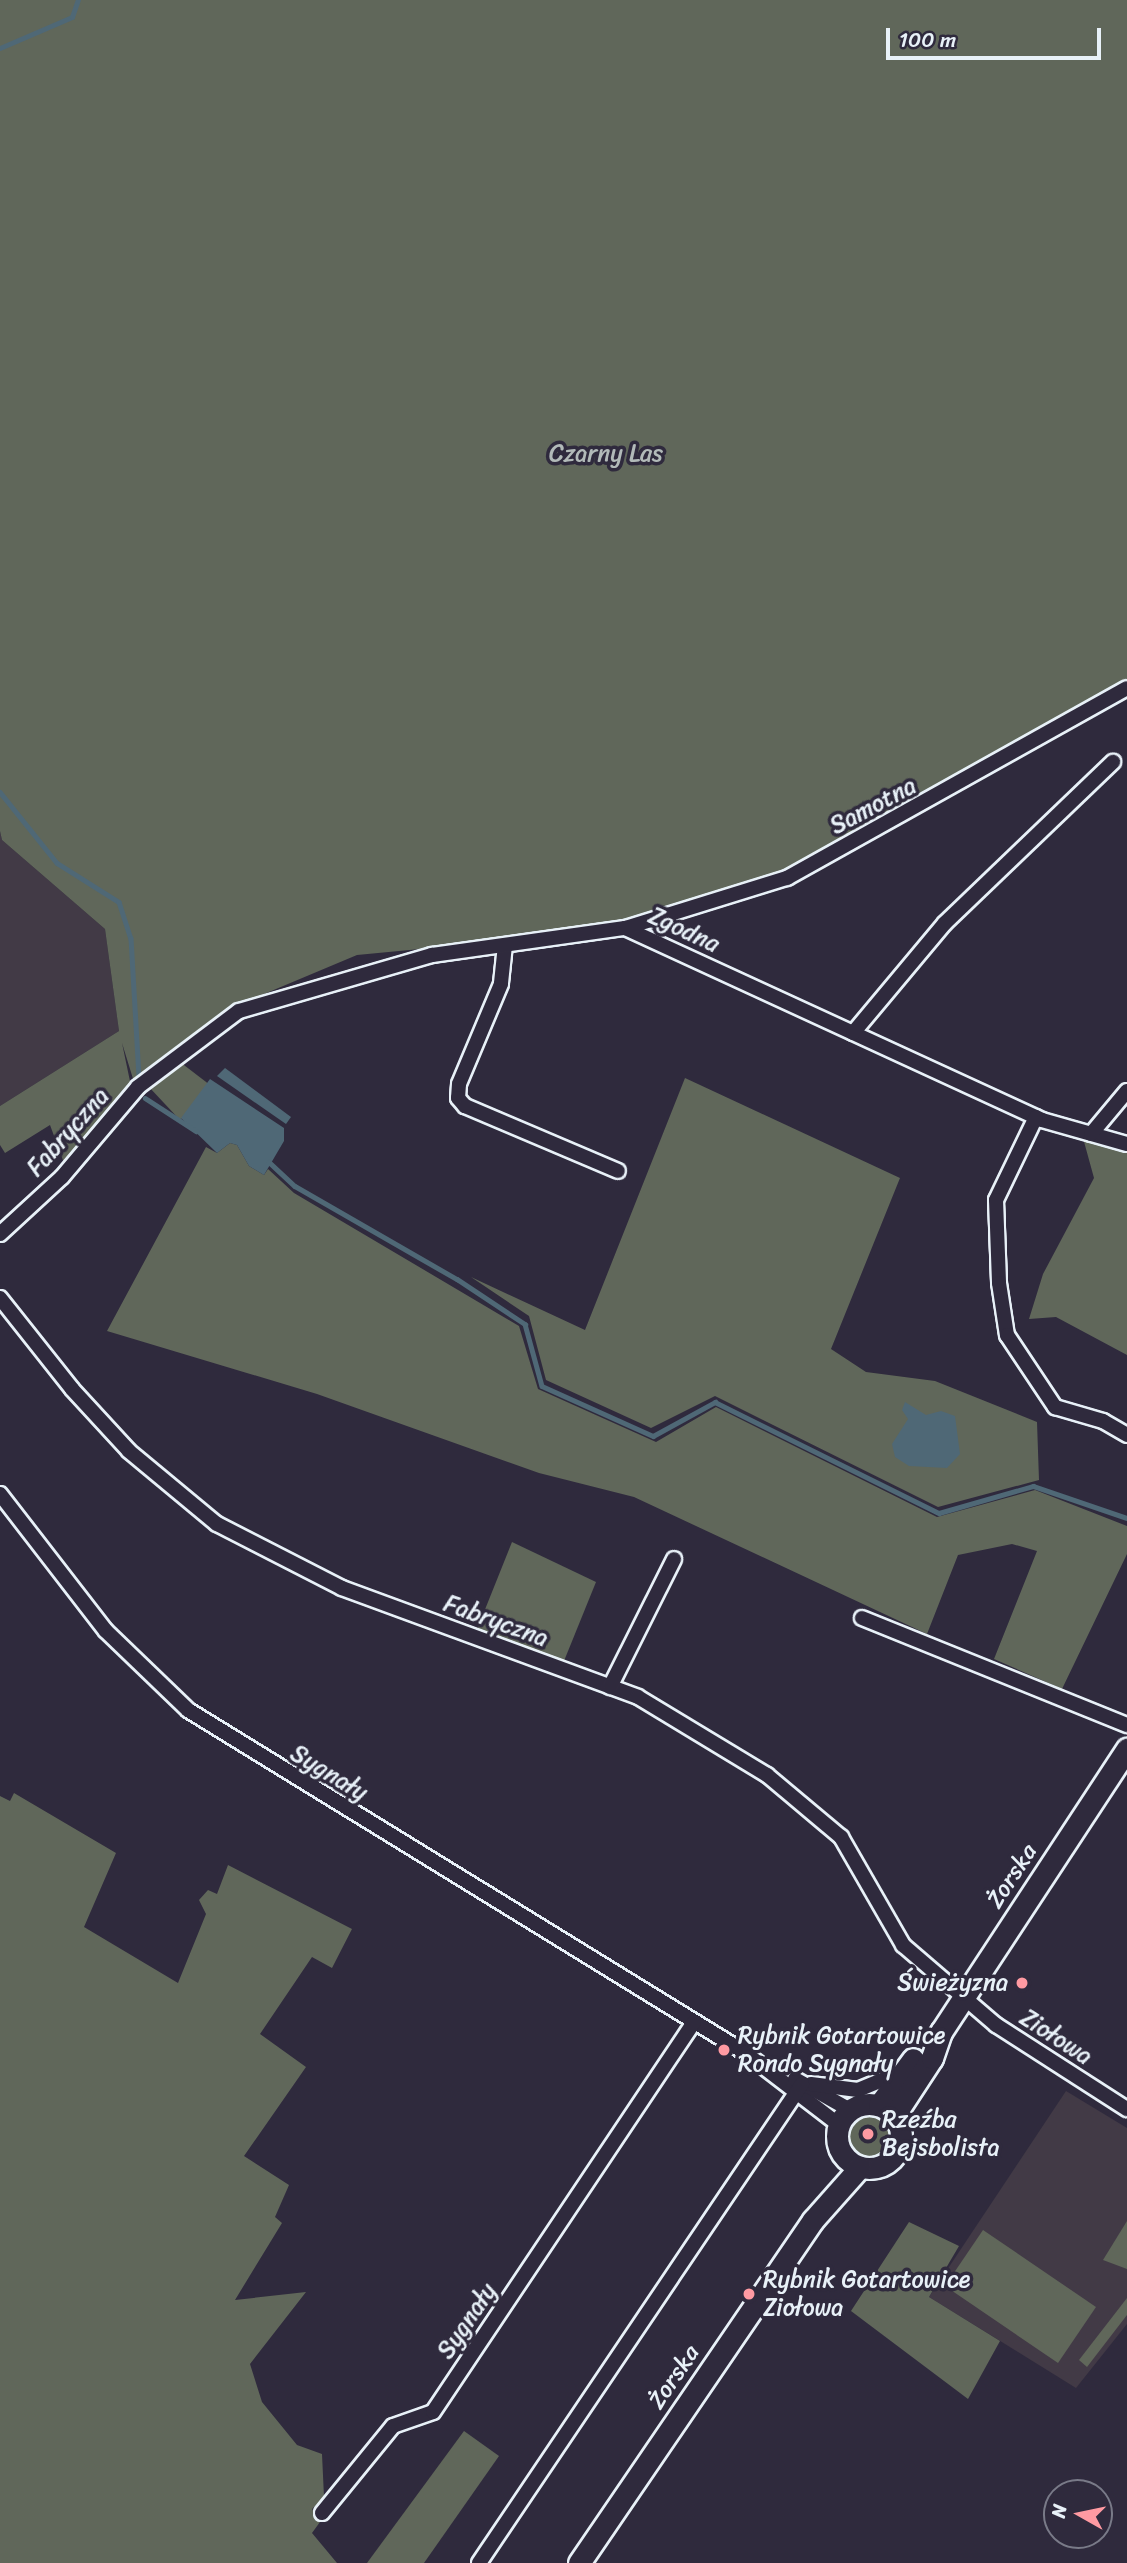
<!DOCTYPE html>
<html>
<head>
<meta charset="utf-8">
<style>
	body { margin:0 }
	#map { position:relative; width:1127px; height:2563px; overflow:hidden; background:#2f2a3d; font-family:Sriracha,sans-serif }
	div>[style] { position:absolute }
	.built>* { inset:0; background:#423a46 }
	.green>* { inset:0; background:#60675a }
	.round { border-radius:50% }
	.water>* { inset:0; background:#4f6876 }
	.stream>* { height:4.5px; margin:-2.25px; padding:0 2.25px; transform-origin:2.25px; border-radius:2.25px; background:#4f6876 }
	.roads { filter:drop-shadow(2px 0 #e8f1f8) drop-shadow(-2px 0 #e8f1f8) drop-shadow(0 2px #e8f1f8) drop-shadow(0 -2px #e8f1f8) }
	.minor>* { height:14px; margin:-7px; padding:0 7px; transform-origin:7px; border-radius:7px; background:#2f2a3d }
	.secondary>* { height:21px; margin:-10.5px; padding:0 10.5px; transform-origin:10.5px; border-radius:10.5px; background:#2f2a3d }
	.secondary>.ring { margin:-10.5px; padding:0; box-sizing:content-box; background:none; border:21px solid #2f2a3d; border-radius:50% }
	.dots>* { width:19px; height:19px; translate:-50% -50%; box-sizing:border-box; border:4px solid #2f2a3d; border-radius:50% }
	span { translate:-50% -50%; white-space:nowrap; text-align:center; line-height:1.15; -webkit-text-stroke:7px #2f2a3d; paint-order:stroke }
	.park-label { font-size:24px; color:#b2bab9 }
	.street-label { font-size:24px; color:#e8f1f8 }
	.poi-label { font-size:24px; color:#e8f1f8 }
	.right { translate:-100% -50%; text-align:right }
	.left { translate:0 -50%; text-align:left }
	.north { position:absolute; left:1043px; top:2479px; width:70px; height:70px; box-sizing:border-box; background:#2f2a3d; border:2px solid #797a88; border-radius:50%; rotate:279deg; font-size:19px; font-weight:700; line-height:28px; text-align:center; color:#e8f1f8 }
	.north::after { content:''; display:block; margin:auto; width:24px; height:32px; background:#ff9aa2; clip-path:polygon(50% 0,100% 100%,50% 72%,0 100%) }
	.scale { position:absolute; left:886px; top:28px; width:215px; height:32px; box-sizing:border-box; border:4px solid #e8f1f8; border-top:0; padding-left:9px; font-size:21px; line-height:24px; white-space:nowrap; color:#e8f1f8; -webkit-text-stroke:5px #2f2a3d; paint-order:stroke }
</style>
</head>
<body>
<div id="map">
	<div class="built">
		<div style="clip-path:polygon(0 831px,2px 840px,105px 929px,119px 1031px,0 1106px)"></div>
		<div style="clip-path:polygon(1066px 2091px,1127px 2128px,1127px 2324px,1076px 2388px,929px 2297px)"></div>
	</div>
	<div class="green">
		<div style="clip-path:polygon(0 0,1127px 0,1127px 682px,777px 877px,617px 923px,504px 941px,357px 955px,231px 1008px,134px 1082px,122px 1043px,131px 1086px,64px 1163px,50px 1125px,5px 1153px,0 1145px,0 1106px,119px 1031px,105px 929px,2px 840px,0 831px)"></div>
		<div style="clip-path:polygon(180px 1062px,210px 1085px,187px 1118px,179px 1119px,149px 1087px)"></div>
		<div style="clip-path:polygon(685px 1078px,900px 1178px,831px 1349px,866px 1372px,935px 1381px,1037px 1422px,1039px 1480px,938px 1507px,715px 1396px,651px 1428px,546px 1380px,529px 1316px,471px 1277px,585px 1330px)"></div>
		<div style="clip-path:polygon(1083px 1138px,1127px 1149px,1127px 1355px,1056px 1317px,1029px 1319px,1043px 1274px,1094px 1178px)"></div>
		<div style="clip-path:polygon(230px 1143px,237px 1145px,249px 1166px,264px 1175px,268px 1169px,294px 1193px,519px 1326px,538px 1389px,656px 1442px,716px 1407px,937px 1517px,1035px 1490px,1127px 1526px,1127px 1554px,1062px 1689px,994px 1659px,1037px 1551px,1012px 1544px,958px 1555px,927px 1634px,634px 1497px,539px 1473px,317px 1394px,107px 1331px,206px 1147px,217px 1153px)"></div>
		<div style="clip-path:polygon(512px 1542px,596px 1582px,564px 1661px,476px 1632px)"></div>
		<div style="clip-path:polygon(14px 1793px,116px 1853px,84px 1927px,178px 1983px,206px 1914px,199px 1900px,208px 1890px,217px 1894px,228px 1865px,352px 1929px,332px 1968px,312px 1957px,260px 2034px,306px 2067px,244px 2156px,289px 2185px,275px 2217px,282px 2223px,235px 2300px,306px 2292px,250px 2364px,262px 2402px,297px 2445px,322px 2454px,324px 2497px,312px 2509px,320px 2522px,312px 2533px,337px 2563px,0 2563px,0 1796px,10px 1801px)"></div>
		<div class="round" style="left:847px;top:2114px;width:44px;height:44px"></div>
		<div style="clip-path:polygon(1127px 2221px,1127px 2269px,1103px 2260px)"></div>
		<div style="clip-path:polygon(909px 2222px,959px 2246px,929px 2297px,1000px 2341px,968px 2399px,851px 2311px)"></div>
		<div style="clip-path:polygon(983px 2230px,1096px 2307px,1058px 2363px,945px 2286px)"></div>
		<div style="clip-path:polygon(1127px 2298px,1127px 2315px,1087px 2367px,1079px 2360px)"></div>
		<div style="clip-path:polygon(464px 2431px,499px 2456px,424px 2563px,367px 2563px)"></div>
	</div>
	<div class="water">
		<div style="clip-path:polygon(225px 1068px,291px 1117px,286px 1124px,217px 1076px)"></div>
		<div style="clip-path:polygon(210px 1079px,284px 1128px,284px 1141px,264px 1175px,249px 1166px,237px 1145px,230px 1143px,217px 1153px,181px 1118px)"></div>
		<div style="clip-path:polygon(905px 1402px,926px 1415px,941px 1411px,955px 1416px,960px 1454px,947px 1468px,909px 1466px,895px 1457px,892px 1444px,908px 1419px,902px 1410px)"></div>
	</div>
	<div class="stream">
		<div style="left:0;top:48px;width:78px;rotate:-23.3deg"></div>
		<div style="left:72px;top:17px;width:18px;rotate:-71deg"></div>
		<div style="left:0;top:792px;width:91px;rotate:51.2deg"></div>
		<div style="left:57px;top:863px;width:73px;rotate:32.2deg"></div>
		<div style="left:119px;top:902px;width:38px;rotate:72deg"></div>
		<div style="left:131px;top:938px;width:140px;rotate:86.7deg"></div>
		<div style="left:145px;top:1098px;width:61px;rotate:32.9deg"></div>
		<div style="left:269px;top:1162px;width:35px;rotate:43deg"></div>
		<div style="left:295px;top:1186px;width:187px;rotate:29.9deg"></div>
		<div style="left:457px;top:1279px;width:82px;rotate:33.5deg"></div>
		<div style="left:525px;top:1324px;width:64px;rotate:74.7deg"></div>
		<div style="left:542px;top:1386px;width:122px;rotate:24.2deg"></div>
		<div style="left:653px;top:1436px;width:71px;rotate:-28.7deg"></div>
		<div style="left:715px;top:1402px;width:250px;rotate:26.4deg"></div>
		<div style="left:939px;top:1513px;width:98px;rotate:-16deg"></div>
		<div style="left:1033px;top:1486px;width:99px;rotate:18.8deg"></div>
	</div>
	<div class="roads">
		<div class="minor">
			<div style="left:625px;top:928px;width:459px;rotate:24.7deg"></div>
			<div style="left:1042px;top:1120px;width:88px;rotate:15.8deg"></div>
			<div style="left:505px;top:945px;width:39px;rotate:96deg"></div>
			<div style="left:501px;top:984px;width:108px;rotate:112.8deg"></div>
			<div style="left:459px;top:1084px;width:14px;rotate:94deg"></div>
			<div style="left:458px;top:1098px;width:11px;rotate:49deg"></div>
			<div style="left:465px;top:1106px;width:166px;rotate:23deg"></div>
			<div style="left:853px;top:1033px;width:143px;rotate:-50.1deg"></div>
			<div style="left:945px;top:923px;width:233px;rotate:-43.8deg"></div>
			<div style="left:1036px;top:1117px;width:92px;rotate:115.7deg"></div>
			<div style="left:996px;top:1200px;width:83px;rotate:87.9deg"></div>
			<div style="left:999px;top:1283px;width:53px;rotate:81.3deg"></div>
			<div style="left:1007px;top:1335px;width:87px;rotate:56.3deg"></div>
			<div style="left:1055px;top:1407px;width:50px;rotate:16.3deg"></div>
			<div style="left:1103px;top:1421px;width:28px;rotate:30deg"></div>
			<div style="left:1091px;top:1134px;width:56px;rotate:-50.1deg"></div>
			<div style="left:0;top:1234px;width:84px;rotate:-42.6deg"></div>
			<div style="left:62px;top:1177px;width:118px;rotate:-49.8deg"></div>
			<div style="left:138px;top:1087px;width:126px;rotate:-37deg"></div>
			<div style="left:239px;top:1011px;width:201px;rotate:-16.2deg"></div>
			<div style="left:432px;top:955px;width:195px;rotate:-8deg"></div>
			<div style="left:625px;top:928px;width:170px;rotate:-17.2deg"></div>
			<div style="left:787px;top:878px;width:389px;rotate:-29.2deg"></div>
			<div style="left:0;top:1298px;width:116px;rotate:51.6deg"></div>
			<div style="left:72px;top:1389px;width:84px;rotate:47.4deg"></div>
			<div style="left:129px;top:1451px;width:114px;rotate:39.7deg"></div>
			<div style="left:217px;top:1524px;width:140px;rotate:27.1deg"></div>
			<div style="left:342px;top:1588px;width:315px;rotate:20.2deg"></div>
			<div style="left:638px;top:1697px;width:151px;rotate:31.2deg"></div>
			<div style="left:767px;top:1775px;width:97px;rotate:40deg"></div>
			<div style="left:841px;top:1837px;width:125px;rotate:60.1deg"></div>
			<div style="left:903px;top:1945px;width:123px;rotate:40.7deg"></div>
			<div style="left:996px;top:2025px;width:156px;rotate:32.7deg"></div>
			<div style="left:0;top:1494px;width:173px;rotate:52.3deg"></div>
			<div style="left:106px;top:1631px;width:114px;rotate:43.9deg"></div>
			<div style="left:188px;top:1710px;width:653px;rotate:31.6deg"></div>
			<div style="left:744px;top:2052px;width:120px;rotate:37.5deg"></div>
			<div style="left:862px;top:1618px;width:286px;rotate:22deg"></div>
			<div style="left:610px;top:1687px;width:143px;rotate:-63.4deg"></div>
			<div style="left:795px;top:2079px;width:63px;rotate:29.4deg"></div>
			<div style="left:811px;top:2084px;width:47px;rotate:7.3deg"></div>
			<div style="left:858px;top:2090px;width:47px;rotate:-22.7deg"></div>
			<div style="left:322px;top:2513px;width:112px;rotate:-50.8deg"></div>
			<div style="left:393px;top:2426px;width:42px;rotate:-19.3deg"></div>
			<div style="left:433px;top:2412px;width:469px;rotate:-56.2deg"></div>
			<div style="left:479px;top:2563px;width:578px;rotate:-56.01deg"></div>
		</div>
		<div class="secondary">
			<div class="ring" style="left:837px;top:2104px;width:43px;height:43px"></div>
			<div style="left:879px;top:2105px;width:57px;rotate:-53.5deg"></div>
			<div style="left:894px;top:2116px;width:69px;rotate:-56.8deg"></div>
			<div style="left:932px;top:2058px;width:28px;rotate:-71deg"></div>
			<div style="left:941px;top:2032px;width:339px;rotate:-56.7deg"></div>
			<div style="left:579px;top:2563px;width:415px;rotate:-55.7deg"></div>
			<div style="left:813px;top:2220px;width:71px;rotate:-48.4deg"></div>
		</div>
	</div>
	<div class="dots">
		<div style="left:1022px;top:1983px;background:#ff9aa2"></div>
		<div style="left:724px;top:2050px;background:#ff9aa2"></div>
		<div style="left:868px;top:2134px;background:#ff9aa2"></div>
		<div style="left:749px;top:2294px;background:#ff9aa2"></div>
	</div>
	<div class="park-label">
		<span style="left:606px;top:454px">Czarny Las</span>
	</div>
	<div class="street-label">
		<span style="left:873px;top:806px;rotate:-28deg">Samotna</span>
		<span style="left:684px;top:930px;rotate:25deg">Zgodna</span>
		<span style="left:68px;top:1132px;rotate:-48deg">Fabryczna</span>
		<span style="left:496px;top:1621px;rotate:20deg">Fabryczna</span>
		<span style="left:329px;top:1773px;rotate:31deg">Sygnały</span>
		<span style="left:1012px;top:1876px;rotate:-57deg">Żorska</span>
		<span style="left:1056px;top:2037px;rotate:33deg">Ziołowa</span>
		<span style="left:467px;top:2321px;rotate:-56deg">Sygnały</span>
		<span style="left:674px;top:2377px;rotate:-56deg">Żorska</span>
	</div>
	<div class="poi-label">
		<span class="right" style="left:1008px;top:1983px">Świeżyzna</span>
		<span class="left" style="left:738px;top:2050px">Rybnik Gotartowice<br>Rondo Sygnały</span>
		<span class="left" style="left:882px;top:2134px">Rzeźba<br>Bejsbolista</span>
		<span class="left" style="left:763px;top:2294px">Rybnik Gotartowice<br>Ziołowa</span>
	</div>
	<div class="north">N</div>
	<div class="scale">100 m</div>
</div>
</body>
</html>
